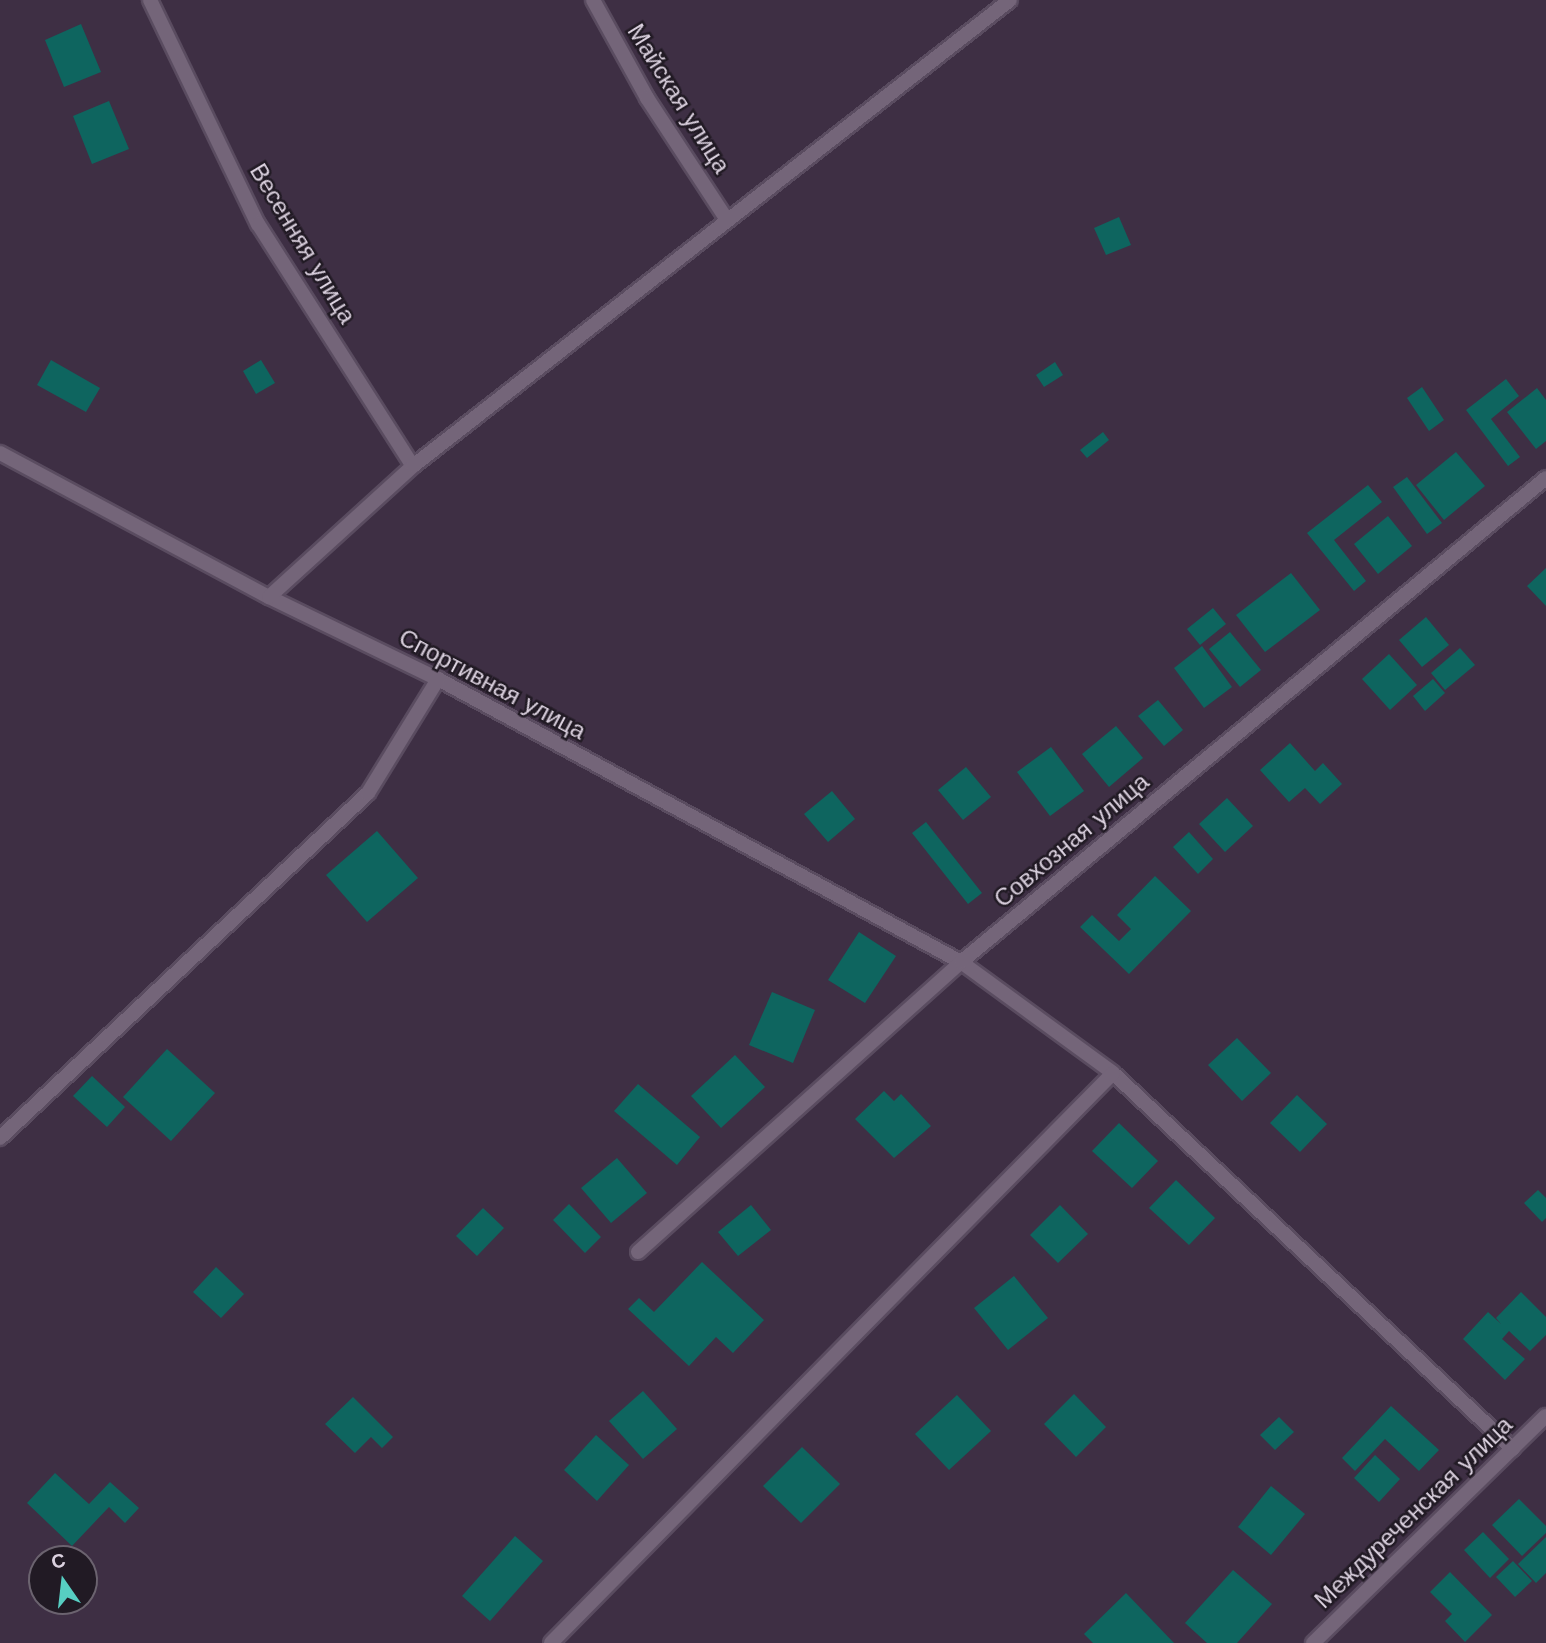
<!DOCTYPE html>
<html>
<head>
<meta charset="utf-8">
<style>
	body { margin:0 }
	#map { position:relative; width:1546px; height:1643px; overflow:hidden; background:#3e2f44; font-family:"Work Sans",sans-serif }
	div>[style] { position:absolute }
	.building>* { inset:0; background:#0e655f }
	.roads { filter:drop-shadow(2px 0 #5a4c60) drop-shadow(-2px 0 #5a4c60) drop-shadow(0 2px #5a4c60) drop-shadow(0 -2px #5a4c60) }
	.street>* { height:14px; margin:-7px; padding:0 7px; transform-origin:7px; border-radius:7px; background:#746579 }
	span { translate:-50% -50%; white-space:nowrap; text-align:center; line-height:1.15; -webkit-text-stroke:5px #211a24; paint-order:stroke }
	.street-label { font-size:24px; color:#dbd1df }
	.north { position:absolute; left:28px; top:1545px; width:70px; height:70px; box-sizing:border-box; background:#211a24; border:2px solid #6b636f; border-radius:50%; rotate:346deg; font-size:19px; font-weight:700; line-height:28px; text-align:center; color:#dbd1df }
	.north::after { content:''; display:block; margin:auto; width:24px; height:32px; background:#57cec2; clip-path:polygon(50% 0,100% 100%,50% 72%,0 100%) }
</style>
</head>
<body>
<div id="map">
	<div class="building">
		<div style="clip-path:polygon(81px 24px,101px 72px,64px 87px,45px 40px)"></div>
		<div style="clip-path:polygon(109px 101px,129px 149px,92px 164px,73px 116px)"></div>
		<div style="clip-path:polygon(1119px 217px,1131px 245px,1106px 255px,1094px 228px)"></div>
		<div style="clip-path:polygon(51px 360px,100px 388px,86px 412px,37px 385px)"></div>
		<div style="clip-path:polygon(261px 360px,275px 383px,256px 394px,243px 371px)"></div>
		<div style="clip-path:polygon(1055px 362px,1063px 375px,1044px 387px,1036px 375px)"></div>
		<div style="clip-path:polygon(1506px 379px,1519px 396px,1491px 419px,1520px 457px,1508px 466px,1466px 410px)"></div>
		<div style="clip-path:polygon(1422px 387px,1444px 420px,1429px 431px,1407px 398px)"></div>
		<div style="clip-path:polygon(1537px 388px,1546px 400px,1546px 441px,1536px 449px,1507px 412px)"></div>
		<div style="clip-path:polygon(1103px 432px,1109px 440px,1087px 458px,1080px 450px)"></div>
		<div style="clip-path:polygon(1456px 452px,1485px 486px,1444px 520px,1416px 485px)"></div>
		<div style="clip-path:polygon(1407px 477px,1442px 523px,1427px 534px,1393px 487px)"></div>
		<div style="clip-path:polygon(1368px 485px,1382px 502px,1334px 540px,1366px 581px,1354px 591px,1307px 533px)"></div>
		<div style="clip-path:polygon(1388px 516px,1412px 546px,1378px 574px,1354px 544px)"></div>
		<div style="clip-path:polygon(1546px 568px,1546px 606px,1527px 586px)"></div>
		<div style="clip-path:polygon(1291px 573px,1320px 610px,1265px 652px,1236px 615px)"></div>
		<div style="clip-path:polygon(1213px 608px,1226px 624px,1200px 645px,1187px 629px)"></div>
		<div style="clip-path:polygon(1426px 617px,1449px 645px,1422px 667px,1399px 640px)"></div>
		<div style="clip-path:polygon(1230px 632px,1261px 670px,1240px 687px,1209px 649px)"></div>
		<div style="clip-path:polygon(1202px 646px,1232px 687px,1204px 708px,1174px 668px)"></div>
		<div style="clip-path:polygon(1460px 648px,1475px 665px,1445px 690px,1431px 673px)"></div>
		<div style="clip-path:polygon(1389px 654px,1417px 685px,1390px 710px,1362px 679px)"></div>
		<div style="clip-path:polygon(1433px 679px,1445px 693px,1425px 711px,1413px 696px)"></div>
		<div style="clip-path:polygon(1158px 700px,1183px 730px,1164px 746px,1138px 716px)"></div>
		<div style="clip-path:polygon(1116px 726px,1143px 758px,1109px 787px,1082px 754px)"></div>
		<div style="clip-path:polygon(1290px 743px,1315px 771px,1323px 763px,1342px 784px,1320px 804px,1305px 788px,1289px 802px,1260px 770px)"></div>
		<div style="clip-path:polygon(1051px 747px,1084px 791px,1050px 816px,1017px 772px)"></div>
		<div style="clip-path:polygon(966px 767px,991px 797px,963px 820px,938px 790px)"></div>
		<div style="clip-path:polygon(832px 791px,855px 819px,828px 842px,804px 814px)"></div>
		<div style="clip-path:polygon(1227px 798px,1253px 826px,1225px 852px,1199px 824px)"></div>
		<div style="clip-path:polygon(926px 822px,982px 893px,968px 904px,912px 833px)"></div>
		<div style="clip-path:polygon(377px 831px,418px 878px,367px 922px,326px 875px)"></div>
		<div style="clip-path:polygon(1189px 832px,1213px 859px,1198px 874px,1173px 847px)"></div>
		<div style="clip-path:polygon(1155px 876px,1191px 911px,1129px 974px,1080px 927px,1092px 915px,1119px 941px,1131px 929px,1117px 915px)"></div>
		<div style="clip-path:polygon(859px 932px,896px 956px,865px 1003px,828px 980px)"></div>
		<div style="clip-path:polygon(772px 992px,815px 1010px,793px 1063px,749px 1045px)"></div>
		<div style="clip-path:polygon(1237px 1038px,1271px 1073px,1242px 1101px,1208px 1065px)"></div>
		<div style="clip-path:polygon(167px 1049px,215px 1093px,171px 1141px,123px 1097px)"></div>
		<div style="clip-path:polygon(735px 1055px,765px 1087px,721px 1128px,691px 1096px)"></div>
		<div style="clip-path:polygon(92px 1076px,125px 1107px,107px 1127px,73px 1096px)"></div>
		<div style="clip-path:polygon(638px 1084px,700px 1137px,677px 1165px,614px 1111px)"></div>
		<div style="clip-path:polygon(884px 1091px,894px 1101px,901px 1094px,931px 1126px,894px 1158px,855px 1119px)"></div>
		<div style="clip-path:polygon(1297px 1095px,1327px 1124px,1300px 1152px,1270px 1123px)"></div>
		<div style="clip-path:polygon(1119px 1123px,1158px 1161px,1132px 1188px,1092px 1151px)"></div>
		<div style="clip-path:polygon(617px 1158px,647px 1193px,611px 1223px,581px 1188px)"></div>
		<div style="clip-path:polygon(1176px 1180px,1215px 1218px,1189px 1245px,1149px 1208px)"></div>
		<div style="clip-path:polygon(1538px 1190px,1546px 1198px,1546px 1218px,1542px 1222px,1524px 1203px)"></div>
		<div style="clip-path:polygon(569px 1204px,601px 1237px,585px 1253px,553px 1220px)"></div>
		<div style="clip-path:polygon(751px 1205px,771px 1230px,738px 1256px,718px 1232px)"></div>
		<div style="clip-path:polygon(1060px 1205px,1088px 1234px,1058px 1263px,1030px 1235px)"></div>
		<div style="clip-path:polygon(483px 1208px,504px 1228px,477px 1256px,456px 1236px)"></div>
		<div style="clip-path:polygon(702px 1262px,764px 1320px,733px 1353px,716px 1337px,689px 1366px,628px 1309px,639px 1298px,654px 1312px)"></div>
		<div style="clip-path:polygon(216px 1267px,244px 1294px,221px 1318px,193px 1292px)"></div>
		<div style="clip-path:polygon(1014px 1276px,1048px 1318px,1008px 1350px,974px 1308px)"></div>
		<div style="clip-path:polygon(1521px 1292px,1546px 1317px,1546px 1335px,1530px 1351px,1509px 1331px,1502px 1339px,1525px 1359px,1505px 1380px,1463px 1339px,1488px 1312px,1501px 1324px,1496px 1318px)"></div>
		<div style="clip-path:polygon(643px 1391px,677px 1429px,643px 1459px,609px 1421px)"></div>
		<div style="clip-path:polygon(1074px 1394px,1106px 1427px,1076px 1457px,1044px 1424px)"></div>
		<div style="clip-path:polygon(957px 1395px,991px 1431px,949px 1470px,915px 1434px)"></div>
		<div style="clip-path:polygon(353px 1397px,393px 1437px,382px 1448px,371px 1437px,355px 1453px,325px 1424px)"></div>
		<div style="clip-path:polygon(1391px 1406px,1439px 1450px,1419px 1471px,1385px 1439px,1355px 1471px,1342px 1458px)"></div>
		<div style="clip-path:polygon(1279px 1417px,1294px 1432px,1275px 1450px,1260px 1435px)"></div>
		<div style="clip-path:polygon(596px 1435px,629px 1465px,597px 1501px,564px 1470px)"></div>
		<div style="clip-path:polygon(802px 1447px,840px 1484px,801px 1523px,763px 1486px)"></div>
		<div style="clip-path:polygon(1375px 1455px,1400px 1479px,1379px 1502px,1354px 1478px)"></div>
		<div style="clip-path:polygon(55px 1473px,89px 1504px,110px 1482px,139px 1508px,125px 1523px,109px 1507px,72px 1546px,27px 1503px)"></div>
		<div style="clip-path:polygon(1271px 1486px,1305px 1514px,1271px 1555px,1238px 1527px)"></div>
		<div style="clip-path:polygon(1519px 1499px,1546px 1526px,1546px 1533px,1522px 1556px,1492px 1525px)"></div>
		<div style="clip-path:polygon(1483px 1532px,1509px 1559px,1490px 1578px,1464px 1550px)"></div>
		<div style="clip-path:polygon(515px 1536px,543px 1561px,490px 1621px,462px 1596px)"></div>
		<div style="clip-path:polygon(1546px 1537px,1546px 1573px,1536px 1583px,1518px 1564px)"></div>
		<div style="clip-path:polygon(1513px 1561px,1532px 1581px,1515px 1597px,1496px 1577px)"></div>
		<div style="clip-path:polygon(1233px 1570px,1272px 1604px,1237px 1643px,1207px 1643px,1185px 1623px)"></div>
		<div style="clip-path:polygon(1450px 1572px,1492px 1615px,1465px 1642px,1445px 1621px,1452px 1614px,1430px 1592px)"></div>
		<div style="clip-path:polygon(1126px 1593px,1174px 1643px,1093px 1643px,1084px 1634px)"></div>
	</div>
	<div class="roads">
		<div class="street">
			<div style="left:150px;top:0;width:249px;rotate:64.3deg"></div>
			<div style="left:258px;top:224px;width:287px;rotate:57.4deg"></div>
			<div style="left:593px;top:0;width:112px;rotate:61.1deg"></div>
			<div style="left:647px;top:98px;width:146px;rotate:56.7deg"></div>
			<div style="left:0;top:453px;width:305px;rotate:28.2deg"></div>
			<div style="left:269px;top:597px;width:188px;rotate:25.9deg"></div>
			<div style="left:438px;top:679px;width:595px;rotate:28.42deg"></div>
			<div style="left:961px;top:962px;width:188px;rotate:36.1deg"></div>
			<div style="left:1113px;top:1073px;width:549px;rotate:43.23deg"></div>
			<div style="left:269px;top:597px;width:195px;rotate:-42.3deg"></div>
			<div style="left:413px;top:466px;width:757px;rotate:-37.97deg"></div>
			<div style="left:0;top:1138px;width:504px;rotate:-43.15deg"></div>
			<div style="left:368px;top:793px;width:134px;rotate:-58.4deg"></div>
			<div style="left:638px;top:1252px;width:434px;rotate:-41.9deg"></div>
			<div style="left:961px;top:962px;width:759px;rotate:-39.6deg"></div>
			<div style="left:551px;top:1643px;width:800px;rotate:-45.4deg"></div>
			<div style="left:1313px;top:1643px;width:325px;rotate:-44.3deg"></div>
		</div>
	</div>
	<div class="street-label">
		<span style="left:678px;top:99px;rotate:58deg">Майская улица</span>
		<span style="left:302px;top:244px;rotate:59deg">Весенняя улица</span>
		<span style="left:492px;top:685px;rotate:28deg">Спортивная улица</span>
		<span style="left:1072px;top:841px;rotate:-40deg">Совхозная улица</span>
		<span style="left:1414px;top:1513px;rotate:-44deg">Междуреченская улица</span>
	</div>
	<div class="north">С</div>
</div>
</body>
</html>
